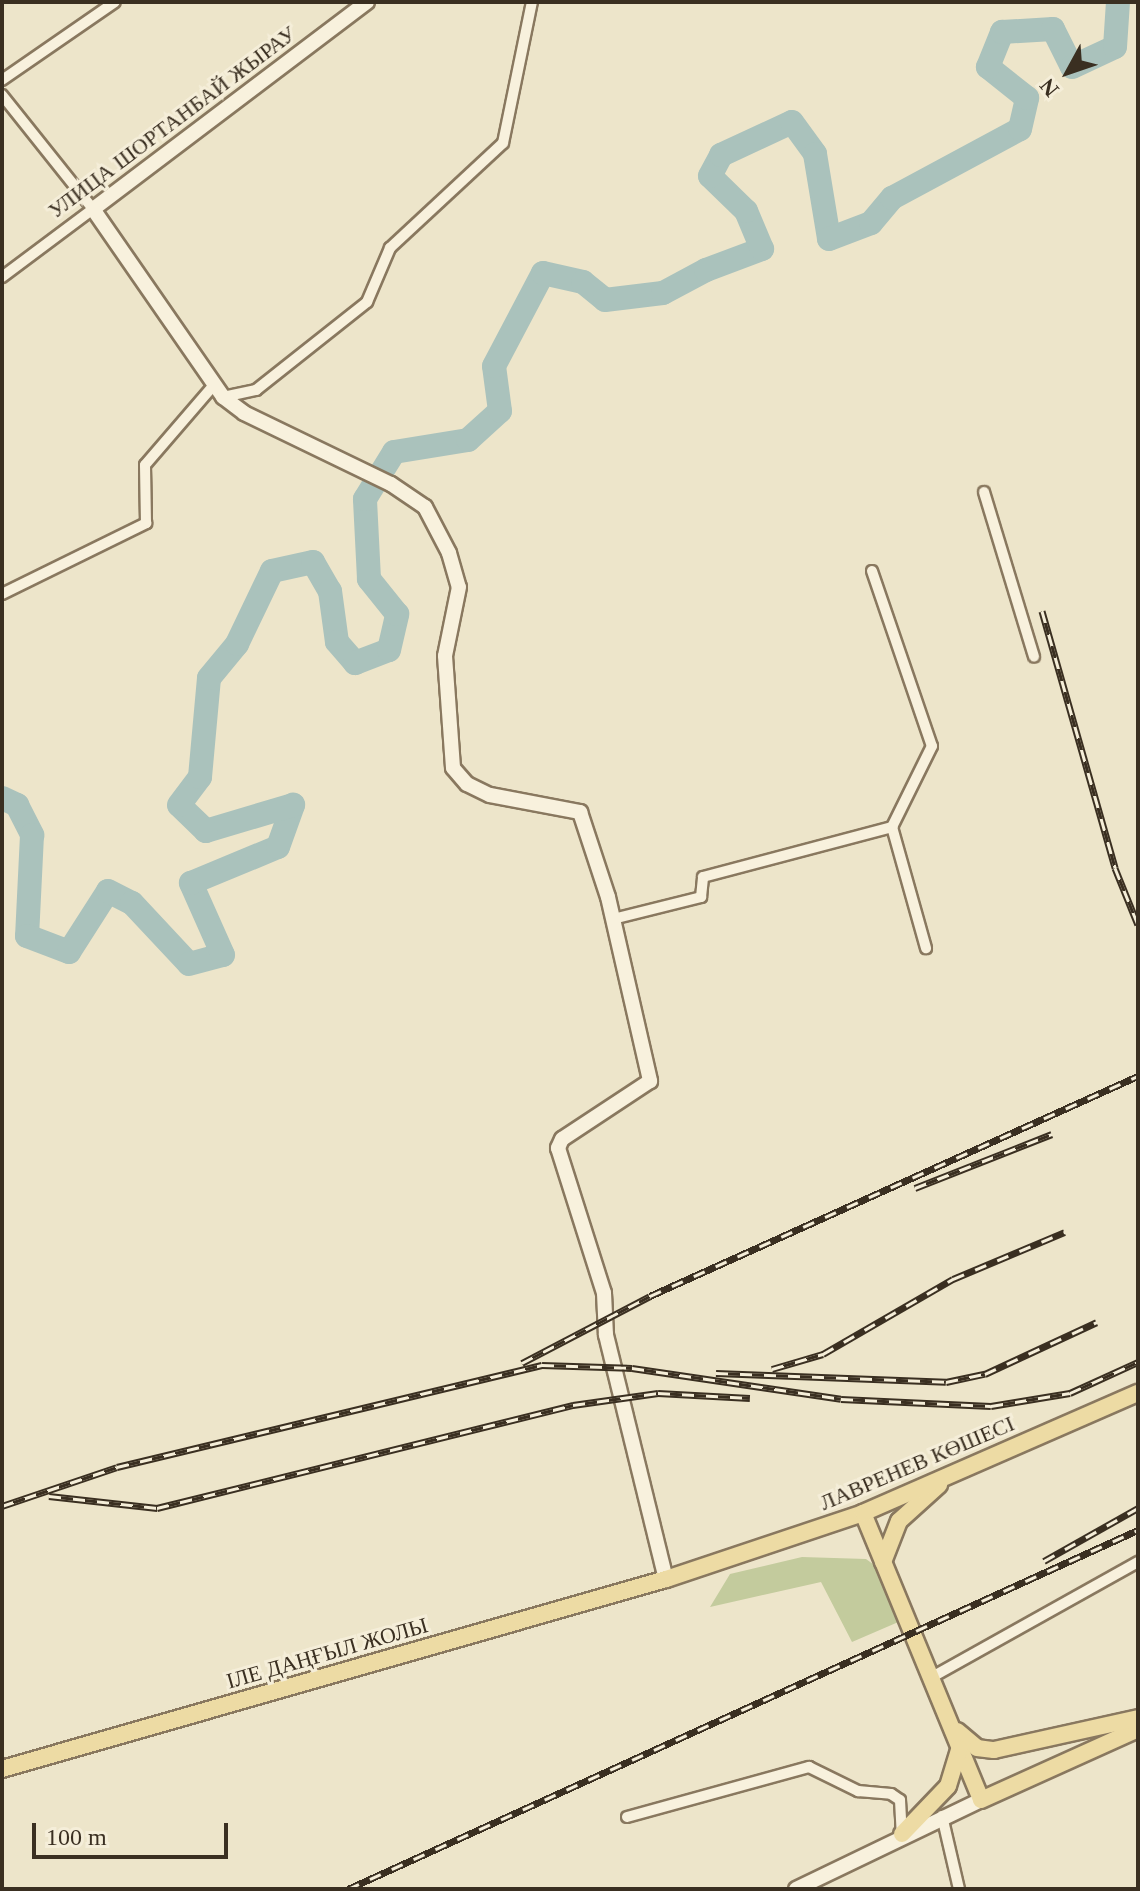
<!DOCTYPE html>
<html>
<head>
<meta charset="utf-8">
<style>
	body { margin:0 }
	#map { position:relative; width:1140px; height:1891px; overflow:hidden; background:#ede5ca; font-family:"Times New Roman",serif }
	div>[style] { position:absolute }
	.green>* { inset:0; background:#c3cb9d }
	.river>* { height:24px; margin:-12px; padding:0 12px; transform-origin:12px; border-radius:12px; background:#aac2bc }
	.roads { filter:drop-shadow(2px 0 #89785f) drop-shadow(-2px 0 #89785f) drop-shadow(0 2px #89785f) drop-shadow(0 -2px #89785f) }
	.street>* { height:10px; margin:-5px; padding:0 5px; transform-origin:5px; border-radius:5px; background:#f8f1dd }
	.secondary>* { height:14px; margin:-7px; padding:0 7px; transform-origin:7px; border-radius:7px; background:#f8f1dd }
	.primary>* { height:16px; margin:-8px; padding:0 8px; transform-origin:8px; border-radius:8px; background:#eddba4 }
	.rail>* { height:7px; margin-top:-3.5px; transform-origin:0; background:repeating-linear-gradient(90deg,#f5eed9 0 12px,#3a2f21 0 24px); box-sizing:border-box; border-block:2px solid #3a2f21 }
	span { translate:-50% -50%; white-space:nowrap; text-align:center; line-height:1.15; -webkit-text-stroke:6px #f5eed9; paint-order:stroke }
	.street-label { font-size:22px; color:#3a2f21 }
	.frame { position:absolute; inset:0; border:4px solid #3a2f21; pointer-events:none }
	.north { position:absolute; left:1028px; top:32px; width:80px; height:80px; -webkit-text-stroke:6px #f5eed9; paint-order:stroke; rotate:230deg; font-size:22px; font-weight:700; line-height:32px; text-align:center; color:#3a2f21 }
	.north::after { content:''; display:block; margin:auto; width:28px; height:36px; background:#3a2f21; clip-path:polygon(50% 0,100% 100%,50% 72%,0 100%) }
	.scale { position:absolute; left:32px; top:1823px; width:196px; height:36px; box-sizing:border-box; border:4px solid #3a2f21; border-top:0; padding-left:10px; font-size:24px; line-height:28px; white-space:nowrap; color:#3a2f21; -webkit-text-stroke:6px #f5eed9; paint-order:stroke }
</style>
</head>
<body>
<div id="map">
	<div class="green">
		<div style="clip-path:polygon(802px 1557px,866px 1559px,877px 1567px,903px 1620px,852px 1642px,821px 1582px,710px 1607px,730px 1574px)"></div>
	</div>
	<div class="river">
		<div style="left:2px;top:798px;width:17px;rotate:25deg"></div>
		<div style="left:17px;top:805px;width:34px;rotate:63deg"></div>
		<div style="left:32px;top:835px;width:101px;rotate:92.8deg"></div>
		<div style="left:27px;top:936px;width:45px;rotate:20.9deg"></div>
		<div style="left:69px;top:952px;width:72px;rotate:-57.4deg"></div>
		<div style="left:108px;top:891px;width:27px;rotate:27deg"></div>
		<div style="left:132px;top:903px;width:83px;rotate:46.9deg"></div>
		<div style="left:189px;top:964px;width:35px;rotate:-15deg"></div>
		<div style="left:223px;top:955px;width:79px;rotate:-114deg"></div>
		<div style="left:191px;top:883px;width:94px;rotate:-22.5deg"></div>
		<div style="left:278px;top:847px;width:45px;rotate:-70.3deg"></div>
		<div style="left:293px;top:805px;width:91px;rotate:163.4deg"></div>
		<div style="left:206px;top:831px;width:37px;rotate:-136deg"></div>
		<div style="left:179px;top:805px;width:35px;rotate:-53deg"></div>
		<div style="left:200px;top:777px;width:99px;rotate:-84.8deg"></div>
		<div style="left:209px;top:678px;width:44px;rotate:-50.5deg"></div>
		<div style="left:237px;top:644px;width:81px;rotate:-64.4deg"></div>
		<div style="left:272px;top:571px;width:42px;rotate:-12.4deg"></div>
		<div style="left:313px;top:562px;width:34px;rotate:60deg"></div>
		<div style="left:330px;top:591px;width:51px;rotate:82.2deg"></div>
		<div style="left:337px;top:642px;width:28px;rotate:49deg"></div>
		<div style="left:355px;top:663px;width:36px;rotate:-21deg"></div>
		<div style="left:389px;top:650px;width:37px;rotate:-77deg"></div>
		<div style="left:397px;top:614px;width:45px;rotate:-128.7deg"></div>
		<div style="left:369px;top:579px;width:80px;rotate:-92.9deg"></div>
		<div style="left:365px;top:499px;width:55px;rotate:-58.3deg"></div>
		<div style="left:394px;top:452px;width:75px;rotate:-9.2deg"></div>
		<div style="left:468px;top:440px;width:43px;rotate:-42.2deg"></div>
		<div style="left:500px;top:411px;width:45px;rotate:-97.6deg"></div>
		<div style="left:494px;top:366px;width:105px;rotate:-62.2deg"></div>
		<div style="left:543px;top:273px;width:41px;rotate:12.7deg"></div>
		<div style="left:583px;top:282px;width:28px;rotate:39deg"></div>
		<div style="left:605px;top:300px;width:58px;rotate:-6.9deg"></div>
		<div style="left:663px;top:293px;width:49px;rotate:-28.1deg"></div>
		<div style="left:706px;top:270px;width:60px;rotate:-20.6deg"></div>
		<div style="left:762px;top:249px;width:41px;rotate:-112.8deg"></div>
		<div style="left:746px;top:211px;width:50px;rotate:-135.8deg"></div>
		<div style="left:710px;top:176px;width:24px;rotate:-62deg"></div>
		<div style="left:721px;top:155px;width:78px;rotate:-24.9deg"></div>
		<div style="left:792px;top:122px;width:39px;rotate:54deg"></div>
		<div style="left:815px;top:154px;width:86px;rotate:80.6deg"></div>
		<div style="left:829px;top:239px;width:45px;rotate:-20.9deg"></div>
		<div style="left:871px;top:223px;width:33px;rotate:-50deg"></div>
		<div style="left:892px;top:198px;width:145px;rotate:-28.3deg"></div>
		<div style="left:1020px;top:129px;width:32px;rotate:-77deg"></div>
		<div style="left:1027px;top:98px;width:50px;rotate:-141.5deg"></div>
		<div style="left:988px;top:67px;width:38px;rotate:-68deg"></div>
		<div style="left:1002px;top:32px;width:51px;rotate:-3.4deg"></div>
		<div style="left:1053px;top:29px;width:42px;rotate:63.4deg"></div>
		<div style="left:1072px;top:67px;width:47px;rotate:-24.9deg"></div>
		<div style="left:1115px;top:47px;width:45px;rotate:-86.2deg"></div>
	</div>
	<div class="roads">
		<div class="street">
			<div style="left:2px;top:80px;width:137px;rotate:-34.6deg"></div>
			<div style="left:2px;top:95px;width:146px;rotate:51.4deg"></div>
			<div style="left:93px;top:209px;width:114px;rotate:143.2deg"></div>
			<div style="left:223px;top:397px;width:34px;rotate:-12deg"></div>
			<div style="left:256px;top:390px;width:142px;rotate:-38.4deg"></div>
			<div style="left:367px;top:302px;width:59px;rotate:-66.9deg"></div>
			<div style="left:390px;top:248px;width:154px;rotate:-42.9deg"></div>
			<div style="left:503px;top:143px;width:144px;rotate:-78.4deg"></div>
			<div style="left:984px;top:492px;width:172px;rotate:73.1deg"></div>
			<div style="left:872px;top:571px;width:185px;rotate:71.1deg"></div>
			<div style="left:932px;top:746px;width:90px;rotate:116.3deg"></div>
			<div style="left:892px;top:827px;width:126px;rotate:74.3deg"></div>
			<div style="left:2px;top:594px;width:161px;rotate:-26.2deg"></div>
			<div style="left:146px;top:523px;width:58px;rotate:-91deg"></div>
			<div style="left:145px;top:465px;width:104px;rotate:-49.3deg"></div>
			<div style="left:613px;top:919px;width:91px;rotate:-14deg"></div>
			<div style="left:701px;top:897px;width:20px;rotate:-84deg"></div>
			<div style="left:703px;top:877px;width:196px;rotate:-14.8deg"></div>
			<div style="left:934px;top:1676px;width:234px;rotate:-29.2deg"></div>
			<div style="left:942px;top:1816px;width:75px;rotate:76.9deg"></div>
			<div style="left:627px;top:1817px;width:189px;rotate:-15.4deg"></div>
			<div style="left:809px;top:1767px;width:55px;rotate:26.1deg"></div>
			<div style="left:858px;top:1791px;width:33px;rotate:5deg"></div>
			<div style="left:891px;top:1794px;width:11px;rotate:34deg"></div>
			<div style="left:900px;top:1800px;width:34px;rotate:87deg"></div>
		</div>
		<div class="secondary">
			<div style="left:367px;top:2px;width:343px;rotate:142.9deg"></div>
			<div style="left:93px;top:209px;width:229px;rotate:55.3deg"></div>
			<div style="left:223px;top:397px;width:26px;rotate:37deg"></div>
			<div style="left:244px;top:413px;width:163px;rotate:25.8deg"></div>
			<div style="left:391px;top:484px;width:41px;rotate:34.1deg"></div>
			<div style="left:425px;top:507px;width:52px;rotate:62.4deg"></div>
			<div style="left:449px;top:553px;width:35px;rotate:74deg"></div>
			<div style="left:459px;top:587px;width:70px;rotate:101.5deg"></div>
			<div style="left:445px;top:656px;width:112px;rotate:85.9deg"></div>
			<div style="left:453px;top:768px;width:21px;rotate:49deg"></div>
			<div style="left:467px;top:784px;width:25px;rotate:26deg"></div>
			<div style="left:490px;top:795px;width:92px;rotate:10.7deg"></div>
			<div style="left:580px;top:812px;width:89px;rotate:71.8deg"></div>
			<div style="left:608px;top:897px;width:189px;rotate:77.1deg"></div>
			<div style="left:650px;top:1081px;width:105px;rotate:146.6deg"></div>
			<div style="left:562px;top:1139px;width:10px;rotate:114deg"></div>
			<div style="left:558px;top:1148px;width:152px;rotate:72.4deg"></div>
			<div style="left:604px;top:1293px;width:42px;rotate:87.3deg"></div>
			<div style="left:606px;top:1335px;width:251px;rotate:76.2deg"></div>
			<div style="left:796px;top:1889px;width:205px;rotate:-25.7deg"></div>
		</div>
		<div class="primary">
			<div style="left:863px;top:1513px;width:310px;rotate:67.6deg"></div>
			<div style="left:981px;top:1800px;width:172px;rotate:-24.3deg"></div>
			<div style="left:883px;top:1562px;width:44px;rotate:-68.7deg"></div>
			<div style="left:899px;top:1521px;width:54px;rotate:-42deg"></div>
			<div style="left:957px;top:1731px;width:26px;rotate:40deg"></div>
			<div style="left:977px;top:1748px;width:17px;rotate:7deg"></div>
			<div style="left:994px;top:1750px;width:148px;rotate:-12.5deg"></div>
			<div style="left:2px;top:1769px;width:691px;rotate:-15.97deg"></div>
			<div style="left:666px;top:1579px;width:208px;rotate:-18.5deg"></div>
			<div style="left:863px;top:1513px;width:300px;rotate:-23.6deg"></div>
			<div style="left:902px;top:1834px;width:66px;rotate:-46.2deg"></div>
			<div style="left:948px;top:1786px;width:39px;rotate:-73deg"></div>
		</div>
	</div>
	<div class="rail">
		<div style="left:1042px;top:611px;width:267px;rotate:74.1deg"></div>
		<div style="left:1115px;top:868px;width:61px;rotate:68deg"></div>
		<div style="left:915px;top:1188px;width:147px;rotate:-21.5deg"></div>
		<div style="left:522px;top:1363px;width:144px;rotate:-27.6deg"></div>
		<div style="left:650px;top:1296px;width:535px;rotate:-24.27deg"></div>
		<div style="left:772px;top:1369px;width:53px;rotate:-16.4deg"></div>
		<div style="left:823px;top:1354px;width:150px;rotate:-30deg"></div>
		<div style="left:953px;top:1279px;width:121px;rotate:-22.8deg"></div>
		<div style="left:716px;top:1373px;width:230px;rotate:2.2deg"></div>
		<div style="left:946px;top:1382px;width:40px;rotate:-12deg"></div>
		<div style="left:985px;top:1374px;width:123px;rotate:-24.9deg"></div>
		<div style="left:49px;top:1496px;width:109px;rotate:6.3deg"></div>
		<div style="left:157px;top:1508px;width:429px;rotate:-13.9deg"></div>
		<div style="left:573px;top:1405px;width:86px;rotate:-8deg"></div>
		<div style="left:658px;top:1393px;width:92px;rotate:3.1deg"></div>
		<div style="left:2px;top:1506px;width:121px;rotate:-18.7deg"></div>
		<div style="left:117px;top:1467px;width:437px;rotate:-13.5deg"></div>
		<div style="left:542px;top:1365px;width:90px;rotate:1.9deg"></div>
		<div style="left:632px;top:1368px;width:211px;rotate:8.4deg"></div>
		<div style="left:841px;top:1399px;width:150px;rotate:2.7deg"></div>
		<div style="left:991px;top:1406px;width:80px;rotate:-9.3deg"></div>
		<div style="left:1070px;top:1393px;width:75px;rotate:-24.5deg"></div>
		<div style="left:1044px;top:1561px;width:108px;rotate:-29.4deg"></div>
		<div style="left:348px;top:1889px;width:868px;rotate:-24.44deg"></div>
	</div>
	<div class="street-label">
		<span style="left:172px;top:122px;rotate:-37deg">УЛИЦА ШОРТАНБАЙ ЖЫРАУ</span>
		<span style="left:917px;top:1463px;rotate:-23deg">ЛАВРЕНЕВ КӨШЕСІ</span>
		<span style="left:327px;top:1653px;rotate:-16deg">ІЛЕ ДАҢҒЫЛ ЖОЛЫ</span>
	</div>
	<div class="frame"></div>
	<div class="north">N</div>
	<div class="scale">100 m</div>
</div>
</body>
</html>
